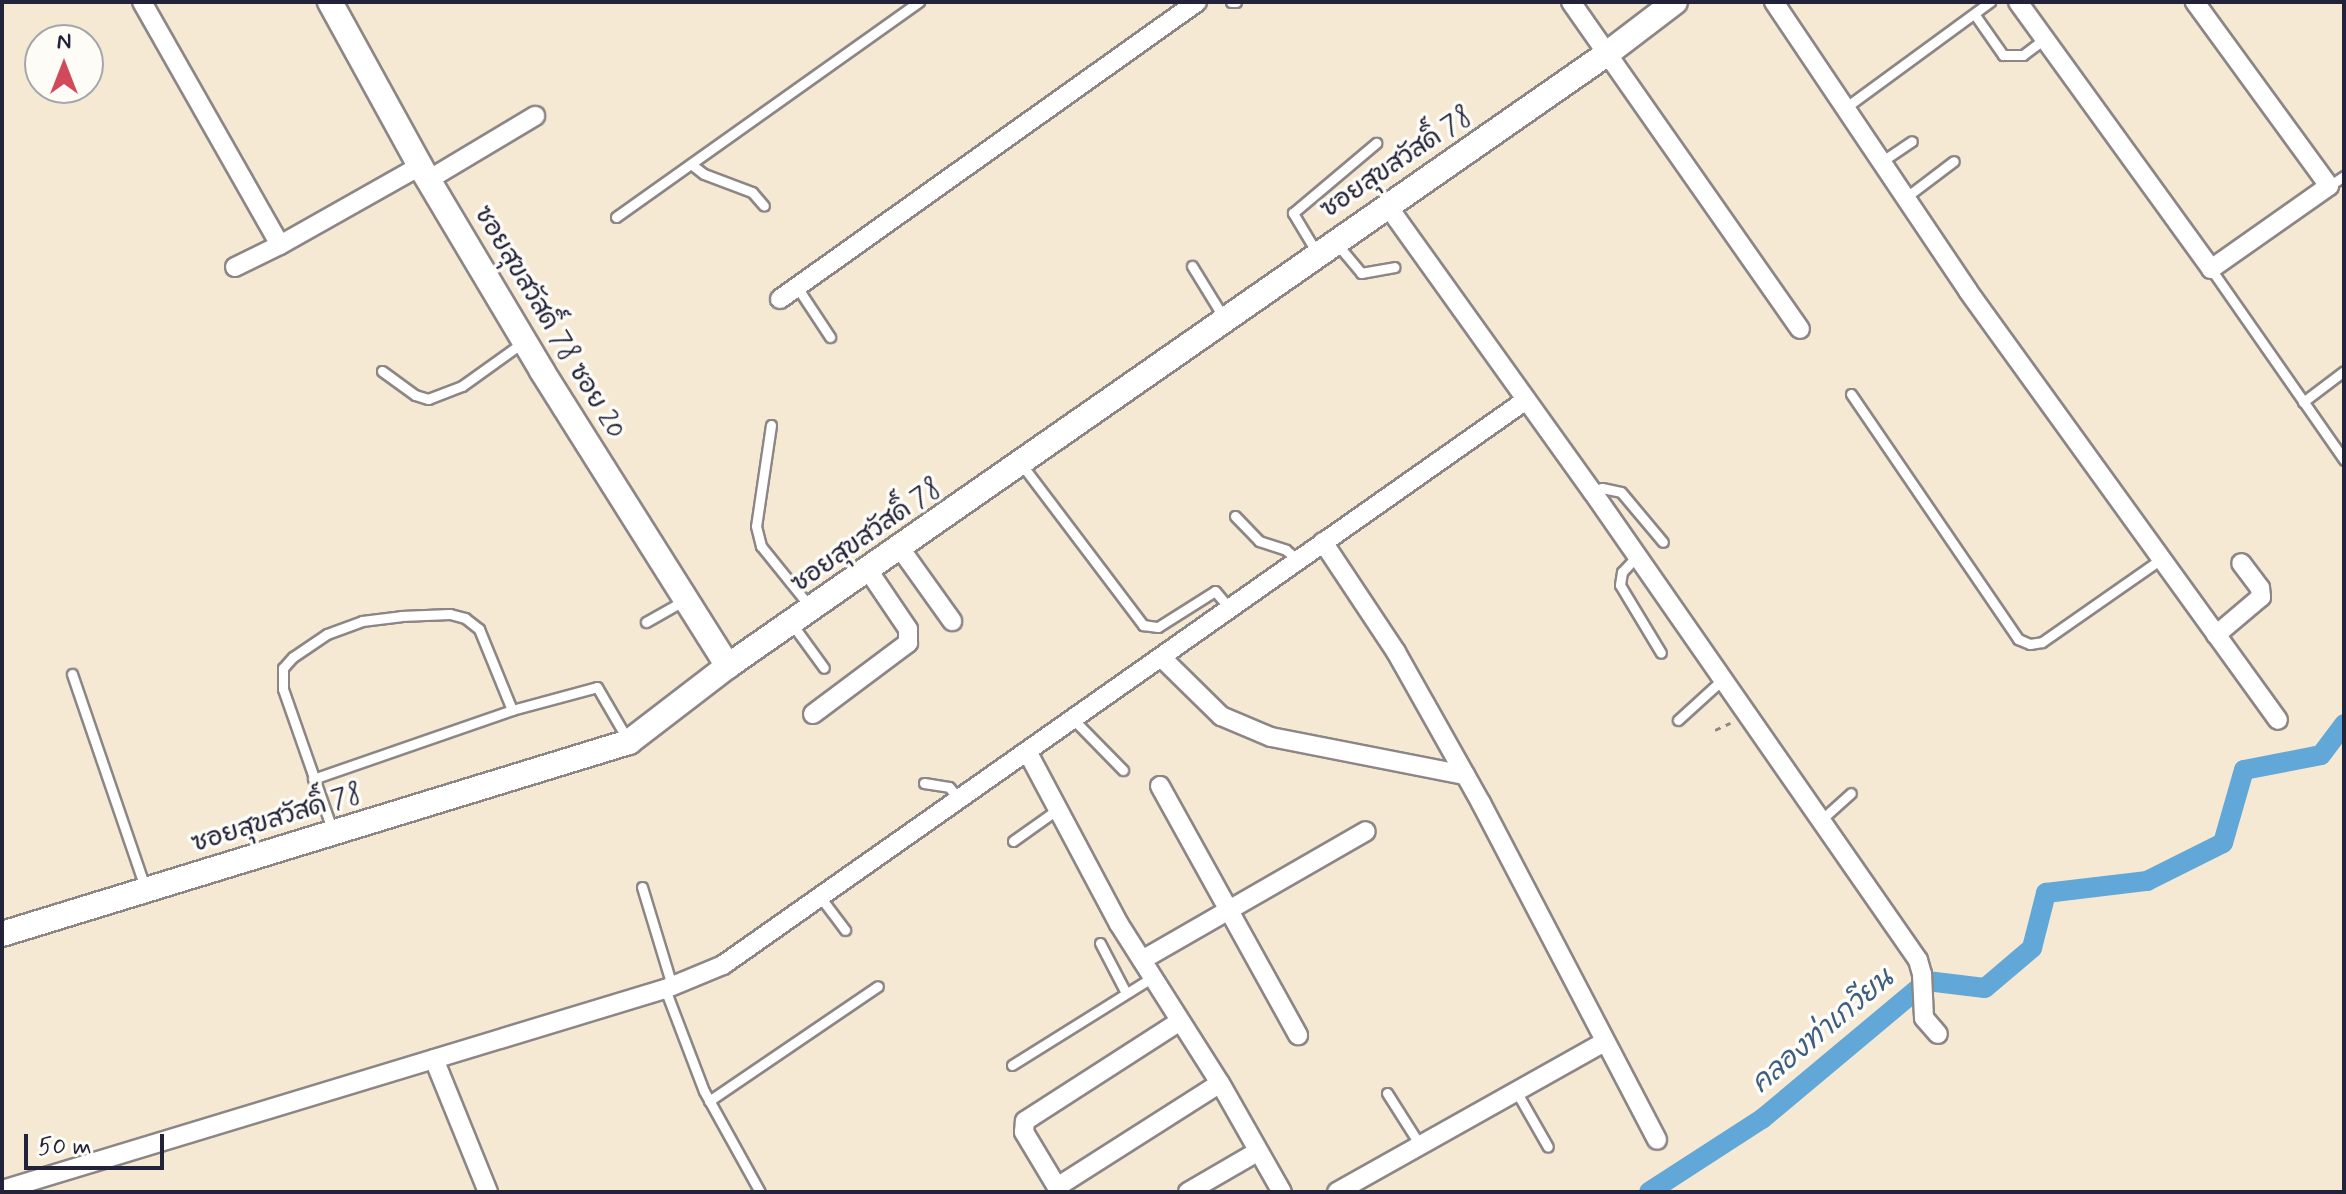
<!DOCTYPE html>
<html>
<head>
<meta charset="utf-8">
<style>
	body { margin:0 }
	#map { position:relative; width:2346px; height:1194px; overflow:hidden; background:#f5e9d3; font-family:Mynerve,"Playpen Sans Thai",sans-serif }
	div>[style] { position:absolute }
	.canal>* { height:20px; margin:-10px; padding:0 10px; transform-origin:10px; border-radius:10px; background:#61a7d7 }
	.path>* { height:3px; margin-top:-1.5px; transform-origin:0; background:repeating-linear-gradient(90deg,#8c8687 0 6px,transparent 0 12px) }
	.roads { filter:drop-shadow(2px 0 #8c8687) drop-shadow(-2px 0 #8c8687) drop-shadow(0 2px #8c8687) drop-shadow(0 -2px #8c8687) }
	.service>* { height:9px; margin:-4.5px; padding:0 4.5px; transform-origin:4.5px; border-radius:4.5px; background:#fff }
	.minor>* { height:18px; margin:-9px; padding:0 9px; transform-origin:9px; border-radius:9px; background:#fff }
	.tertiary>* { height:24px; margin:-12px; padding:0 12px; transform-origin:12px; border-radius:12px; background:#fff }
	span { translate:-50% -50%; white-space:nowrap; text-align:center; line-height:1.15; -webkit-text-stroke:7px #fdfcf7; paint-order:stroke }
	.street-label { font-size:26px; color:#22223b }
	.water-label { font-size:28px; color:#3e5e81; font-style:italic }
	.frame { position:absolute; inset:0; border:4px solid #22223b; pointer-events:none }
	.north { position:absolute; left:24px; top:24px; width:80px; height:80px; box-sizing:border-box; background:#fdfcf7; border:2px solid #a5a5ac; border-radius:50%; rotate:0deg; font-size:22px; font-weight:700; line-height:32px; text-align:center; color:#22223b }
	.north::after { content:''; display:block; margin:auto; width:28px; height:36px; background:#d1495b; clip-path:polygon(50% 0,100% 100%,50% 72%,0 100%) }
	.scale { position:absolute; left:24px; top:1134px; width:140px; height:36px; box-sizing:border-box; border:4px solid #22223b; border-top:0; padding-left:10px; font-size:24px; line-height:28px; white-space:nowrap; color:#22223b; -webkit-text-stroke:6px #fdfcf7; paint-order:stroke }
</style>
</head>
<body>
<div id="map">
	<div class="canal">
		<div style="left:1649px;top:1192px;width:135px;rotate:-32.9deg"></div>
		<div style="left:1762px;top:1119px;width:215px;rotate:-39.9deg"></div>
		<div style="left:1927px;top:981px;width:58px;rotate:6.9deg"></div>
		<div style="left:1985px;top:988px;width:62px;rotate:-40.4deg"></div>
		<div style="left:2032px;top:948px;width:57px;rotate:-75.7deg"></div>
		<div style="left:2046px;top:893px;width:102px;rotate:-6.8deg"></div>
		<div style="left:2147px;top:881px;width:85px;rotate:-26.6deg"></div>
		<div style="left:2223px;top:843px;width:76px;rotate:-74deg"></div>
		<div style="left:2244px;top:770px;width:78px;rotate:-11deg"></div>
		<div style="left:2321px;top:755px;width:39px;rotate:-53deg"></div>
	</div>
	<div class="path">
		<div style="left:1715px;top:730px;width:17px;rotate:-25deg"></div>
	</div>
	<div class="roads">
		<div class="service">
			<div style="left:1231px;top:2px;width:5px"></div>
			<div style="left:1975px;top:15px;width:49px;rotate:55deg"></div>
			<div style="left:2003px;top:55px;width:20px"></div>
			<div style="left:2023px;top:55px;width:26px;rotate:-37deg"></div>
			<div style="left:1845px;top:108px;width:180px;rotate:-36.2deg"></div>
			<div style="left:1881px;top:162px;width:37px;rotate:-34deg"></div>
			<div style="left:691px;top:164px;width:16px;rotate:38deg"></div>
			<div style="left:704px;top:174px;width:51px;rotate:20.6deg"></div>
			<div style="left:752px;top:192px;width:18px;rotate:49deg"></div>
			<div style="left:2329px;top:186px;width:18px;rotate:-34deg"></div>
			<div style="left:1905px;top:198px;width:61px;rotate:-37.1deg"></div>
			<div style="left:616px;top:217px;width:372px;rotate:-35.4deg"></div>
			<div style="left:1337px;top:244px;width:38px;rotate:50deg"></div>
			<div style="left:1361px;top:273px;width:34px;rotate:-10deg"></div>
			<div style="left:1317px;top:253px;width:47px;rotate:-121deg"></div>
			<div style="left:1293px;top:213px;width:109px;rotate:-40.1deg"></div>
			<div style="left:1192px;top:266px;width:61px;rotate:58.4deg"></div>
			<div style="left:2211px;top:269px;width:233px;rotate:55.1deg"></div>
			<div style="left:797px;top:287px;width:60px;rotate:56.6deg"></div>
			<div style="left:382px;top:371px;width:41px;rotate:36deg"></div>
			<div style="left:415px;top:395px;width:14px;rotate:17deg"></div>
			<div style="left:428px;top:399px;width:36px;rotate:-21deg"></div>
			<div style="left:462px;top:386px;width:74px;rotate:-35.6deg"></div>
			<div style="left:1851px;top:394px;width:297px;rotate:55.7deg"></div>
			<div style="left:2018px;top:639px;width:13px;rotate:23deg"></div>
			<div style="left:2030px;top:644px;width:12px;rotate:-9deg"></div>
			<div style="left:2042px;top:642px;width:145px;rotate:-34.9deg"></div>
			<div style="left:2303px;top:402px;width:51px;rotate:-37.1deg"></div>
			<div style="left:771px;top:425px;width:102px;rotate:98.4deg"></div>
			<div style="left:756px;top:526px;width:21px;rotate:76deg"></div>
			<div style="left:761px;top:546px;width:80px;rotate:51.1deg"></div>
			<div style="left:1022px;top:465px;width:201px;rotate:52.9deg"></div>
			<div style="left:1143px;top:625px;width:15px;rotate:8deg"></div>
			<div style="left:1158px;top:627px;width:67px;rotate:-32.3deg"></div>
			<div style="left:1215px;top:591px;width:23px;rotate:50deg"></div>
			<div style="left:1592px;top:491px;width:10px;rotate:-17deg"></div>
			<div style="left:1602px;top:488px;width:19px;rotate:12deg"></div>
			<div style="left:1621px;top:492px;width:65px;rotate:50deg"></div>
			<div style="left:1235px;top:516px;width:35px;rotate:46deg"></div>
			<div style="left:1259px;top:541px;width:28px;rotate:18deg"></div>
			<div style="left:1286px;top:550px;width:16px;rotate:40deg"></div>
			<div style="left:1637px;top:556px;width:22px;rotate:133deg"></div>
			<div style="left:1622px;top:572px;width:13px;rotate:99deg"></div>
			<div style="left:1620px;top:585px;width:79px;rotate:58.9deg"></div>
			<div style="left:646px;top:622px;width:45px;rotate:-29.4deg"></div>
			<div style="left:792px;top:624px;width:54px;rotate:54deg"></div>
			<div style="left:72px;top:674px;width:228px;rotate:71.1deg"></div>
			<div style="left:1074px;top:720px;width:70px;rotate:45.6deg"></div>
			<div style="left:1678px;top:720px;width:61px;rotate:-42.3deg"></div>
			<div style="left:313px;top:779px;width:211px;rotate:-19.1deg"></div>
			<div style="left:512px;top:710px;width:88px;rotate:-15.1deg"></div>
			<div style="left:597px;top:687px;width:64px;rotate:59.8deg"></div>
			<div style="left:924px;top:783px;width:25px;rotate:9deg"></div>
			<div style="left:949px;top:787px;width:16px;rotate:50deg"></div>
			<div style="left:1821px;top:820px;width:40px;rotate:-42deg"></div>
			<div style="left:332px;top:829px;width:148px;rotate:-109.3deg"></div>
			<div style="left:283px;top:689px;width:21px;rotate:-90deg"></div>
			<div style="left:283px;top:668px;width:15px;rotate:-48deg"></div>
			<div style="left:293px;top:657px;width:41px;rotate:-34.1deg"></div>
			<div style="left:327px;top:634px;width:37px;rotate:-20deg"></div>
			<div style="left:362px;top:621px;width:39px;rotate:-7deg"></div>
			<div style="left:401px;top:616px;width:49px;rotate:-2.3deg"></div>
			<div style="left:450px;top:614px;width:16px;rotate:15deg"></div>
			<div style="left:465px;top:618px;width:18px;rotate:38deg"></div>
			<div style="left:479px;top:629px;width:87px;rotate:67.8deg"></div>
			<div style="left:1013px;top:841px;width:55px;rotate:-35.4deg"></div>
			<div style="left:642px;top:887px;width:103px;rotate:73.1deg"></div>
			<div style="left:821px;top:898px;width:40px;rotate:53deg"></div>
			<div style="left:1100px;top:943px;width:56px;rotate:62.5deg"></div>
			<div style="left:665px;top:989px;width:109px;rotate:69.1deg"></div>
			<div style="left:704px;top:1091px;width:115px;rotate:61deg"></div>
			<div style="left:1012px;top:1065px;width:164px;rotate:-32deg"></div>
			<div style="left:1516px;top:1091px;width:64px;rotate:60.3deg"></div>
			<div style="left:1387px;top:1093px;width:62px;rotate:57.6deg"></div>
			<div style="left:709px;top:1101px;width:204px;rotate:-34.2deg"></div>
		</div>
		<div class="minor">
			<div style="left:142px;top:2px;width:279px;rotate:60.4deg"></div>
			<div style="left:280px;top:245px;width:161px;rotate:-29.4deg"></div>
			<div style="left:1571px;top:2px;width:399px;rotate:55deg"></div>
			<div style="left:1774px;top:2px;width:348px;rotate:56.1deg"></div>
			<div style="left:1968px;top:291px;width:529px;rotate:54.15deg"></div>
			<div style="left:2018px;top:2px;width:329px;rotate:54.1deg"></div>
			<div style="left:2211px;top:269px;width:144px;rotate:-35.1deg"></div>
			<div style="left:2329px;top:186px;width:228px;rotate:-126.1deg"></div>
			<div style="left:428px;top:180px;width:125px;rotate:-30.9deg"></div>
			<div style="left:1387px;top:205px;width:352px;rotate:54.4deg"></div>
			<div style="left:1592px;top:491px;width:571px;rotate:55.2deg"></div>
			<div style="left:1918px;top:960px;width:15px;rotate:74deg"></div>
			<div style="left:1922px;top:974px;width:44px;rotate:87.4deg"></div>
			<div style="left:1924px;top:1018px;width:21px;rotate:49deg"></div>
			<div style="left:235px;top:267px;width:50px;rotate:-26.1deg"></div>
			<div style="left:780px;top:299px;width:512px;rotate:-35.46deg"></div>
			<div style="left:1323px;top:542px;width:132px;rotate:56.4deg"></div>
			<div style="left:1396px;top:652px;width:173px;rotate:60.6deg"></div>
			<div style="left:1481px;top:803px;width:380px;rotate:62.4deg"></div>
			<div style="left:900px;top:548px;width:90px;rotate:54.5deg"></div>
			<div style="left:2216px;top:635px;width:59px;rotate:-40.2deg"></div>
			<div style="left:2261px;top:597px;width:9px;rotate:-96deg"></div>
			<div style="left:2260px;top:588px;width:31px;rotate:-127deg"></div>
			<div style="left:1162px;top:658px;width:83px;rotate:44.5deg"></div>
			<div style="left:1221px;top:716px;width:54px;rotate:22.8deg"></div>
			<div style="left:1271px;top:737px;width:198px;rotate:11.1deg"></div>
			<div style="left:813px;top:714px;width:119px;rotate:-36.8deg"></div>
			<div style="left:908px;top:643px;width:14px;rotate:-90deg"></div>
			<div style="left:908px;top:629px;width:71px;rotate:-124.1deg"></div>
			<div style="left:1028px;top:753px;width:194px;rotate:62deg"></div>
			<div style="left:1119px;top:924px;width:188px;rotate:57.6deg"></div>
			<div style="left:1220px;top:1083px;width:125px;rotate:60.4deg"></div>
			<div style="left:1160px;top:786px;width:285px;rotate:61deg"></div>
			<div style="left:1142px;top:960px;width:258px;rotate:-29.9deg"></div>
			<div style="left:434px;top:1059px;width:144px;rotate:67.9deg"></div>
			<div style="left:1057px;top:1187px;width:193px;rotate:-32.5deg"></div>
			<div style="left:2px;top:1190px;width:693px;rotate:-16.87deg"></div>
			<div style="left:665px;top:989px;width:63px;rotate:-22.5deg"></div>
			<div style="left:723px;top:965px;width:982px;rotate:-35.13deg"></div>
			<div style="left:1060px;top:1192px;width:70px;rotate:-121deg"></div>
			<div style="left:1024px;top:1132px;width:11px;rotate:-85deg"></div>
			<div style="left:1025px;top:1121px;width:184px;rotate:-32.8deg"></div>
			<div style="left:1188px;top:1192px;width:80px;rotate:-30.1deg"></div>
			<div style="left:1337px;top:1192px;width:306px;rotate:-29.3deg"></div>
		</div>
		<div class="tertiary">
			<div style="left:330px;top:2px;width:187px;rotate:61.2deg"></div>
			<div style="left:420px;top:166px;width:239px;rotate:59.2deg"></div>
			<div style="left:542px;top:371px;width:349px;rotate:57.8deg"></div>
			<div style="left:2px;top:934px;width:656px;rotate:-17.03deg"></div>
			<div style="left:629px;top:742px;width:125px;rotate:-37.5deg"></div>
			<div style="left:728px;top:666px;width:1072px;rotate:-34.86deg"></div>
			<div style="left:1608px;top:53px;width:84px;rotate:-37.3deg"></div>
		</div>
	</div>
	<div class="street-label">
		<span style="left:1397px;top:164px;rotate:-34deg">ซอยสุขสวัสดิ์ 78</span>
		<span style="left:548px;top:323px;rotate:59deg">ซอยสุขสวัสดิ์ 78 ซอย 20</span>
		<span style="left:867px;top:537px;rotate:-35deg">ซอยสุขสวัสดิ์ 78</span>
		<span style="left:277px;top:820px;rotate:-17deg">ซอยสุขสวัสดิ์ 78</span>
	</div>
	<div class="water-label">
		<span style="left:1823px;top:1032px;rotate:-40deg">คลองท่าเกวียน</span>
	</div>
	<div class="frame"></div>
	<div class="north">N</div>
	<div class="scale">50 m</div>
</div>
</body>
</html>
